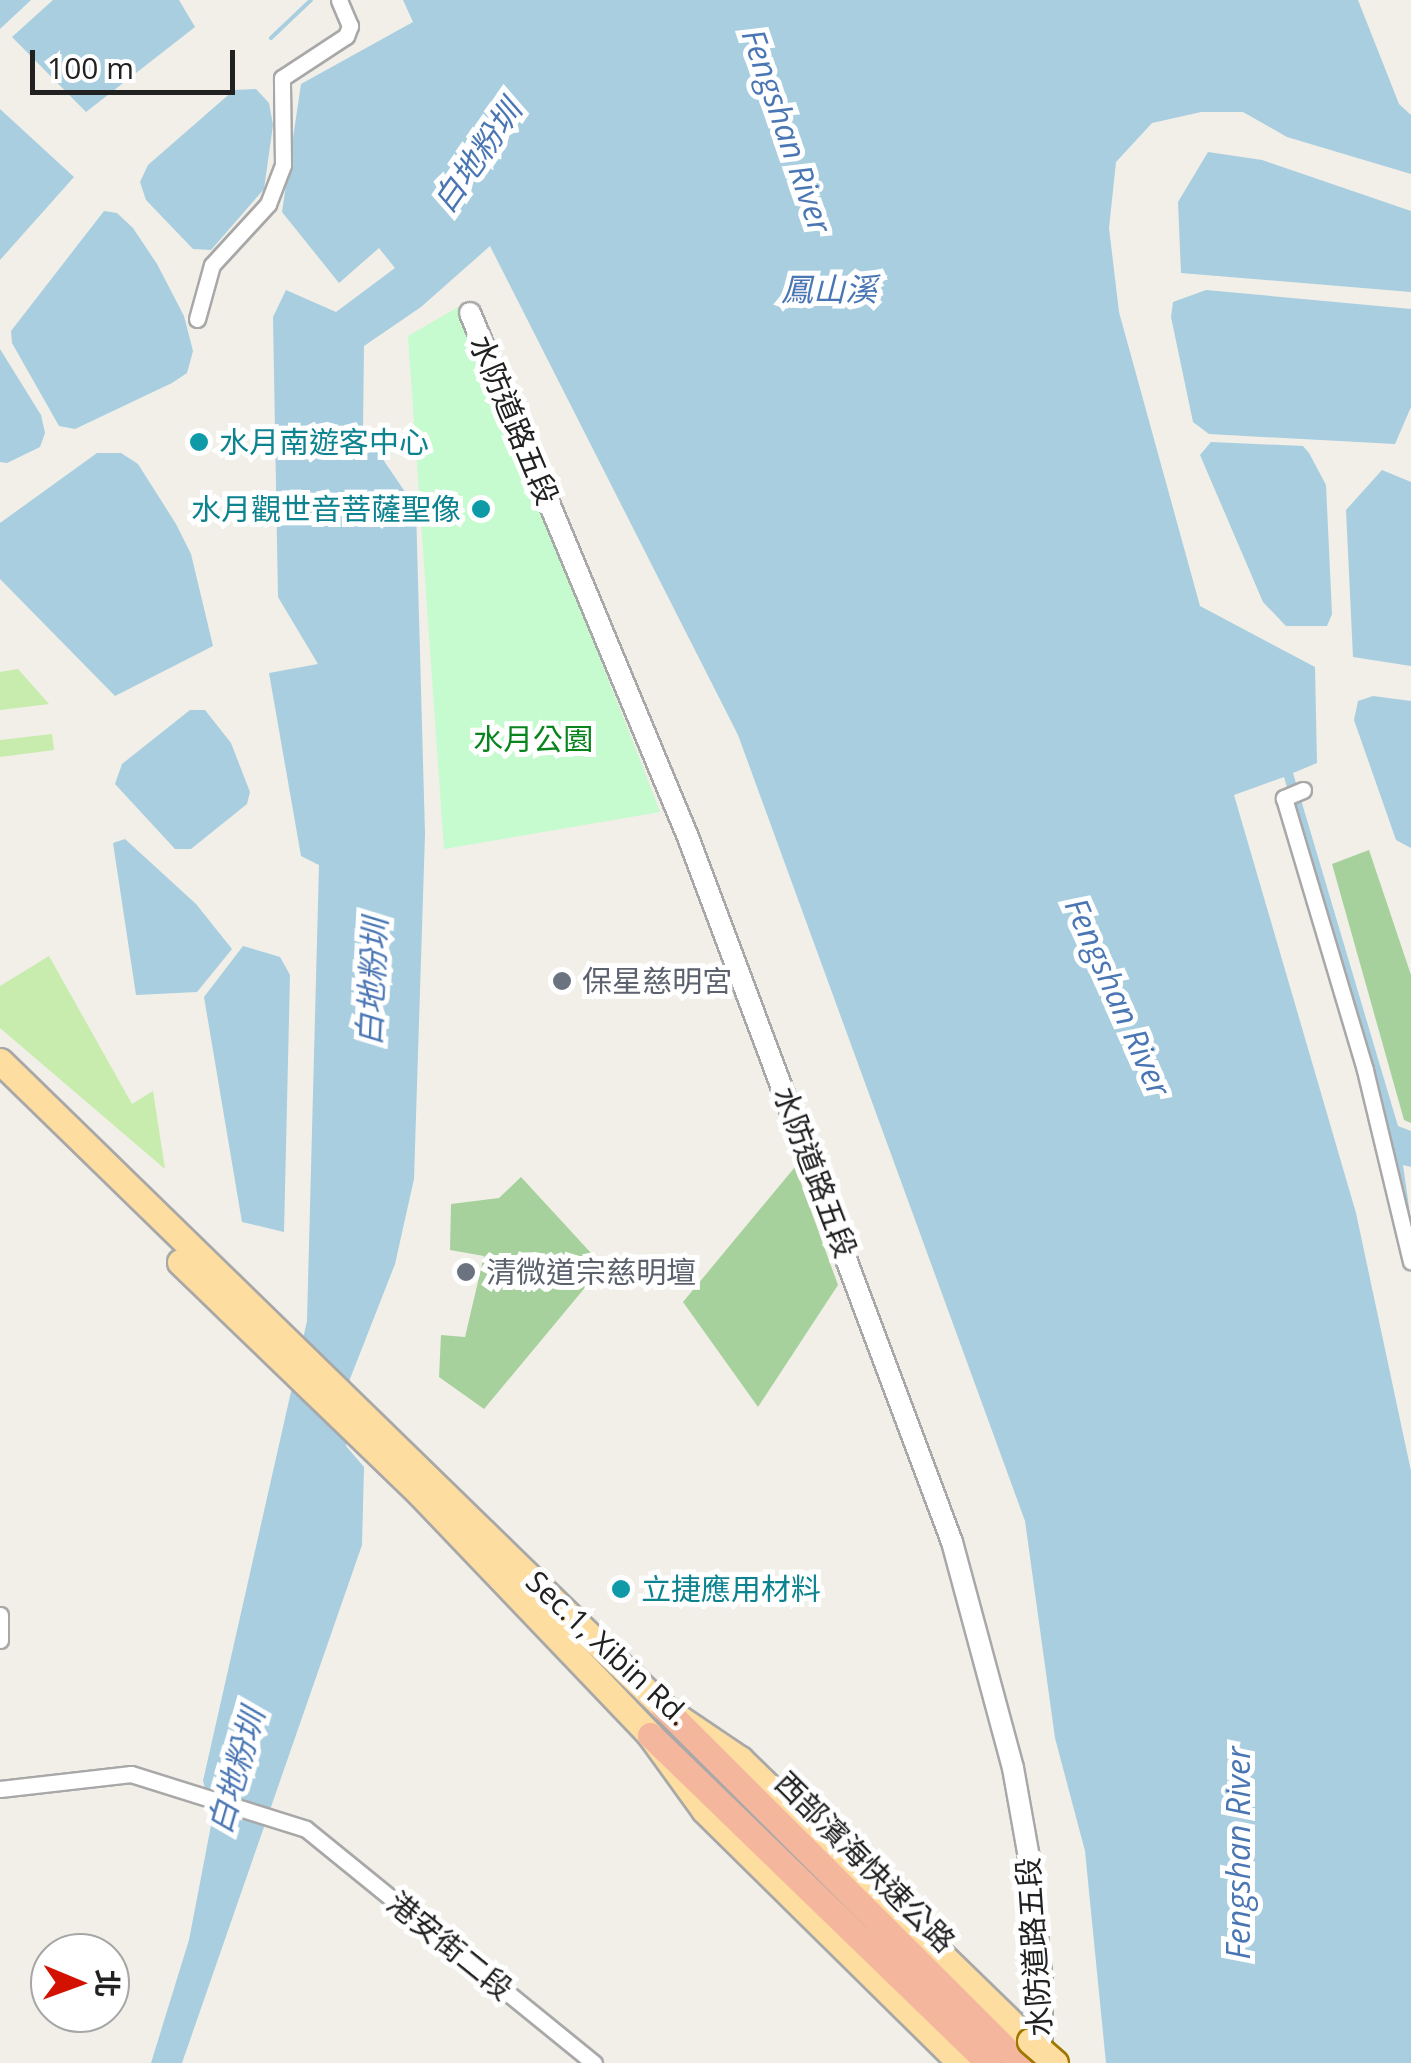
<!DOCTYPE html>
<html>
<head>
<meta charset="utf-8">
<style>
	body { margin:0 }
	#map { position:relative; width:1411px; height:2063px; overflow:hidden; background:#f1efe8; font-family:"Open Sans","Noto Sans TC",sans-serif }
	div>[style] { position:absolute }
	.grass>* { inset:0; background:#c7ecad }
	.forest>* { inset:0; background:#a7d19c }
	.park>* { inset:0; background:#c5fbce }
	.water>* { inset:0; background:#a8cee0 }
	.stream>* { height:4px; margin:-2px; padding:0 2px; transform-origin:2px; border-radius:2px; background:#a8cee0 }
	.roads { filter:drop-shadow(2px 0 #a8a8a8) drop-shadow(-2px 0 #a8a8a8) drop-shadow(0 2px #a8a8a8) drop-shadow(0 -2px #a8a8a8) }
	.minor>* { height:15px; margin:-7.5px; padding:0 7.5px; transform-origin:7.5px; border-radius:7.5px; background:#fff }
	.tertiary>* { height:20px; margin:-10px; padding:0 10px; transform-origin:10px; border-radius:10px; background:#fff }
	.primary>* { height:25px; margin:-12.5px; padding:0 12.5px; transform-origin:12.5px; border-radius:12.5px; background:#fedda0 }
	.trunk>* { height:25px; margin:-12.5px; padding:0 12.5px; transform-origin:12.5px; border-radius:12.5px; background:#f4b69c }
	.bridges { filter:drop-shadow(2px 0 #9e7700) drop-shadow(-2px 0 #9e7700) drop-shadow(0 2px #9e7700) drop-shadow(0 -2px #9e7700) }
	.primary-bridge>* { height:25px; margin:-12.5px; padding:0 12.5px; transform-origin:12.5px; border-radius:12.5px; background:#fedda0 }
	.dots>* { width:28px; height:28px; translate:-50% -50%; box-sizing:border-box; border:5px solid #fff; border-radius:50% }
	span { translate:-50% -50%; white-space:nowrap; text-align:center; line-height:1.15; -webkit-text-stroke:10px #fff; paint-order:stroke }
	.street-label { font-size:30px; color:#212121 }
	.culture-label { font-size:30px; color:#0d838f }
	.left { translate:0 -50%; text-align:left }
	.right { translate:-100% -50%; text-align:right }
	.park-label { font-size:30px; color:#09851e }
	.worship-label { font-size:30px; color:#5b616d }
	.water-label { font-size:32px; color:#4a76b4; font-style:italic }
	.north { position:absolute; left:30px; top:1933px; width:100px; height:100px; box-sizing:border-box; background:#fff; border:2px solid #a6a6a6; border-radius:50%; rotate:91deg; font-size:28px; font-weight:700; line-height:40px; text-align:center; color:#212121 }
	.north::after { content:''; display:block; margin:auto; width:35px; height:45px; background:#d21100; clip-path:polygon(50% 0,100% 100%,50% 72%,0 100%) }
	.scale { position:absolute; left:30px; top:50px; width:205px; height:45px; box-sizing:border-box; border:5px solid #212121; border-top:0; padding-left:12px; font-size:30px; line-height:35px; white-space:nowrap; color:#212121; -webkit-text-stroke:8px #fff; paint-order:stroke }
</style>
</head>
<body>
<div id="map">
	<div class="grass">
		<div style="clip-path:polygon(18px 669px,49px 704px,0 710px,0 672px)"></div>
		<div style="clip-path:polygon(52px 734px,54px 750px,0 757px,0 740px)"></div>
		<div style="clip-path:polygon(49px 956px,132px 1104px,153px 1091px,165px 1169px,0 1028px,0 986px)"></div>
	</div>
	<div class="forest">
		<div style="clip-path:polygon(1369px 850px,1411px 975px,1411px 1123px,1404px 1120px,1332px 864px)"></div>
		<div style="clip-path:polygon(795px 1167px,838px 1285px,758px 1407px,683px 1302px)"></div>
		<div style="clip-path:polygon(521px 1177px,603px 1266px,484px 1409px,439px 1377px,441px 1335px,465px 1337px,484px 1256px,450px 1250px,451px 1204px,499px 1198px)"></div>
	</div>
	<div class="park">
		<div style="clip-path:polygon(460px 306px,637px 752px,660px 812px,444px 849px,408px 336px)"></div>
	</div>
	<div class="water">
		<div style="clip-path:polygon(0 0,31px 0,0 29px)"></div>
		<div style="clip-path:polygon(53px 0,179px 0,195px 27px,86px 112px,12px 37px)"></div>
		<div style="clip-path:polygon(403px 0,1358px 0,1399px 104px,1411px 115px,1411px 174px,1287px 137px,1243px 112px,1201px 112px,1152px 123px,1116px 162px,1109px 228px,1119px 312px,1200px 606px,1315px 667px,1317px 763px,1293px 773px,1398px 1126px,1411px 1131px,1411px 1167px,1403px 1165px,1411px 1221px,1284px 777px,1234px 795px,1356px 1213px,1411px 1471px,1411px 2063px,1106px 2063px,1085px 1851px,1055px 1738px,1025px 1521px,738px 735px,490px 246px,421px 307px,364px 346px,363px 430px,416px 508px,425px 834px,414px 1179px,395px 1264px,348px 1384px,354px 1401px,346px 1446px,364px 1467px,362px 1545px,182px 2063px,151px 2063px,189px 1940px,213px 1815px,203px 1781px,307px 1321px,319px 865px,301px 856px,269px 673px,318px 664px,278px 597px,273px 317px,286px 290px,336px 312px,395px 268px,379px 248px,339px 283px,282px 212px,301px 84px,413px 22px)"></div>
		<div style="clip-path:polygon(256px 89px,269px 103px,273px 125px,264px 189px,211px 250px,193px 249px,146px 200px,140px 182px,148px 165px,234px 90px)"></div>
		<div style="clip-path:polygon(0 109px,74px 177px,0 260px)"></div>
		<div style="clip-path:polygon(1208px 152px,1262px 160px,1411px 211px,1411px 292px,1181px 273px,1178px 202px)"></div>
		<div style="clip-path:polygon(104px 211px,117px 213px,133px 228px,157px 264px,184px 316px,193px 351px,187px 373px,172px 383px,75px 429px,59px 426px,12px 343px,11px 331px)"></div>
		<div style="clip-path:polygon(1206px 290px,1411px 309px,1411px 407px,1395px 444px,1209px 434px,1193px 422px,1171px 317px,1173px 302px)"></div>
		<div style="clip-path:polygon(0 349px,41px 415px,45px 433px,40px 447px,7px 463px,0 462px)"></div>
		<div style="clip-path:polygon(1211px 442px,1303px 446px,1309px 453px,1326px 485px,1332px 614px,1327px 626px,1286px 626px,1263px 602px,1200px 455px)"></div>
		<div style="clip-path:polygon(97px 453px,121px 453px,138px 464px,176px 524px,191px 554px,213px 646px,115px 696px,0 579px,0 523px)"></div>
		<div style="clip-path:polygon(1382px 470px,1411px 482px,1411px 666px,1353px 657px,1346px 510px)"></div>
		<div style="clip-path:polygon(1373px 696px,1411px 701px,1411px 848px,1396px 840px,1354px 720px,1358px 701px)"></div>
		<div style="clip-path:polygon(190px 710px,205px 710px,231px 743px,250px 792px,247px 804px,191px 849px,175px 849px,115px 784px,122px 764px)"></div>
		<div style="clip-path:polygon(125px 839px,196px 904px,232px 949px,197px 992px,136px 995px,113px 843px)"></div>
		<div style="clip-path:polygon(243px 946px,280px 957px,290px 975px,284px 1232px,242px 1222px,204px 997px)"></div>
	</div>
	<div class="stream">
		<div style="left:271px;top:38px;width:55px;rotate:-43.5deg"></div>
	</div>
	<div class="roads">
		<div class="minor">
			<div style="left:197px;top:319px;width:56px;rotate:-74.5deg"></div>
			<div style="left:212px;top:265px;width:83px;rotate:-47.4deg"></div>
			<div style="left:268px;top:204px;width:42px;rotate:-69deg"></div>
			<div style="left:283px;top:165px;width:87px;rotate:-90.7deg"></div>
			<div style="left:282px;top:78px;width:77px;rotate:-33.3deg"></div>
			<div style="left:346px;top:36px;width:11px;rotate:-68deg"></div>
			<div style="left:350px;top:26px;width:28px;rotate:-113deg"></div>
			<div style="left:1303px;top:790px;width:21px;rotate:157deg"></div>
			<div style="left:1284px;top:798px;width:284px;rotate:73.4deg"></div>
			<div style="left:1365px;top:1070px;width:197px;rotate:76.5deg"></div>
			<div style="left:0;top:1615px;width:25px;rotate:90deg"></div>
			<div style="left:0;top:1789px;width:132px;rotate:-6.5deg"></div>
			<div style="left:131px;top:1774px;width:183px;rotate:17.4deg"></div>
			<div style="left:306px;top:1829px;width:371px;rotate:39.1deg"></div>
		</div>
		<div class="tertiary">
			<div style="left:470px;top:313px;width:568px;rotate:67.41deg"></div>
			<div style="left:688px;top:837px;width:753px;rotate:69.47deg"></div>
			<div style="left:952px;top:1542px;width:234px;rotate:74.9deg"></div>
			<div style="left:1013px;top:1768px;width:91px;rotate:79.9deg"></div>
			<div style="left:1029px;top:1858px;width:125px;rotate:84deg"></div>
			<div style="left:1042px;top:1982px;width:77px;rotate:90deg"></div>
		</div>
		<div class="primary">
			<div style="left:0;top:1061px;width:926px;rotate:44.26deg"></div>
			<div style="left:663px;top:1707px;width:93px;rotate:34deg"></div>
			<div style="left:740px;top:1759px;width:405px;rotate:44.2deg"></div>
			<div style="left:180px;top:1262px;width:334px;rotate:44deg"></div>
			<div style="left:420px;top:1494px;width:333px;rotate:46.3deg"></div>
			<div style="left:650px;top:1735px;width:92px;rotate:54.2deg"></div>
			<div style="left:704px;top:1810px;width:361px;rotate:44.6deg"></div>
		</div>
		<div class="trunk">
			<div style="left:663px;top:1707px;width:504px;rotate:44.92deg"></div>
			<div style="left:650px;top:1735px;width:471px;rotate:44.1deg"></div>
		</div>
	</div>
	<div class="bridges">
		<div class="primary-bridge">
			<div style="left:1030px;top:2041px;width:33px;rotate:41deg"></div>
		</div>
	</div>
	<div class="dots">
		<div style="left:199px;top:442px;background:#0f9aa8"></div>
		<div style="left:481px;top:509px;background:#0f9aa8"></div>
		<div style="left:562px;top:981px;background:#6b7280"></div>
		<div style="left:466px;top:1272px;background:#6b7280"></div>
		<div style="left:621px;top:1589px;background:#0f9aa8"></div>
	</div>
	<div class="street-label">
		<span style="left:514px;top:420px;rotate:67deg">水防道路五段</span>
		<span style="left:815px;top:1172px;rotate:69deg">水防道路五段</span>
		<span style="left:608px;top:1648px;rotate:43deg">Sec.1, Xibin Rd.</span>
		<span style="left:865px;top:1862px;rotate:45deg">西部濱海快速公路</span>
		<span style="left:450px;top:1946px;rotate:39deg">港安街二段</span>
		<span style="left:1034px;top:1947px;rotate:-94deg">水防道路五段</span>
	</div>
	<div class="culture-label">
		<span class="left" style="left:219px;top:442px">水月南遊客中心</span>
		<span class="right" style="left:461px;top:509px">水月觀世音菩薩聖像</span>
		<span class="left" style="left:641px;top:1589px">立捷應用材料</span>
	</div>
	<div class="park-label">
		<span style="left:533px;top:739px">水月公園</span>
	</div>
	<div class="worship-label">
		<span class="left" style="left:582px;top:981px">保星慈明宮</span>
		<span class="left" style="left:486px;top:1272px">清微道宗慈明壇</span>
	</div>
	<div class="water-label">
		<span style="left:787px;top:131px;rotate:71deg">Fengshan River</span>
		<span style="left:477px;top:156px;rotate:-55deg">白地粉圳</span>
		<span style="left:829px;top:289px">鳳山溪</span>
		<span style="left:372px;top:982px;rotate:-87deg">白地粉圳</span>
		<span style="left:1118px;top:997px;rotate:66deg">Fengshan River</span>
		<span style="left:236px;top:1771px;rotate:-74deg">白地粉圳</span>
		<span style="left:1238px;top:1853px;rotate:-90deg">Fengshan River</span>
	</div>
	<div class="north">北</div>
	<div class="scale">100 m</div>
</div>
</body>
</html>
